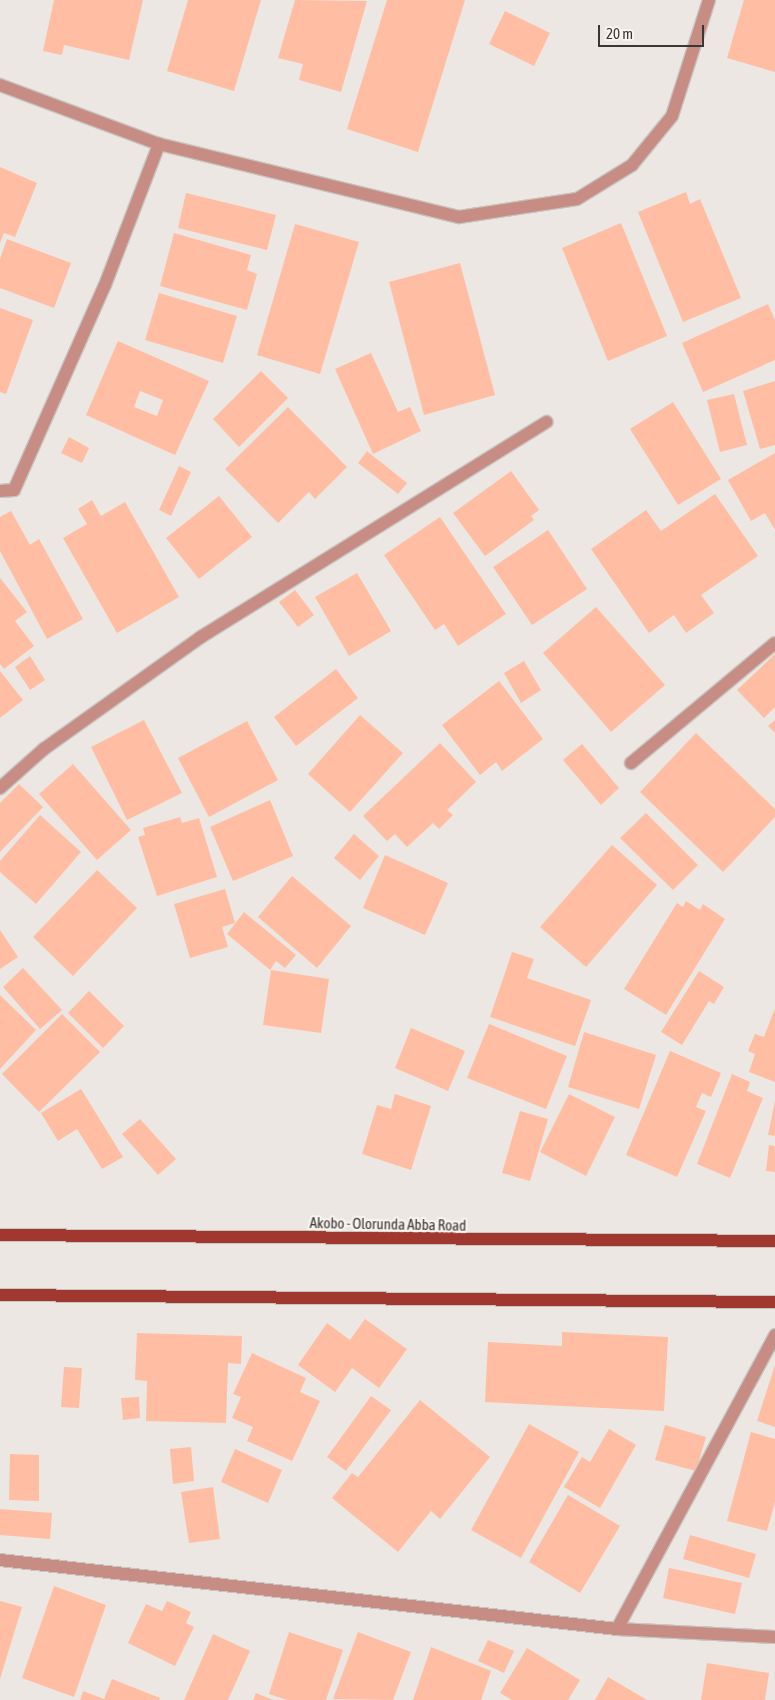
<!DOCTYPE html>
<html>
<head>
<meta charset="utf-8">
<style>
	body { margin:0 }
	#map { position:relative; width:775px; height:1700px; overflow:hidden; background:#ece7e2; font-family:"Asap Condensed",sans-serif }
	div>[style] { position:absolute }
	.building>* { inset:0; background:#ffbea3 }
	.roads { filter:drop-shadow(1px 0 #c8c4bf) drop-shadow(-1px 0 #c8c4bf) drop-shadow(0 1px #c8c4bf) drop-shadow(0 -1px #c8c4bf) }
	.minor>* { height:12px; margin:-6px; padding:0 6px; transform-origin:6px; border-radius:6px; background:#c78c84 }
	.major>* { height:12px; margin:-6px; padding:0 6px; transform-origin:6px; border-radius:6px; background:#a0382f }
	span { translate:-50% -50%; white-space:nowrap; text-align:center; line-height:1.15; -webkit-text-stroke:4.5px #f9f4ef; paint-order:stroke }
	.street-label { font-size:15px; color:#383735 }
	.scale { position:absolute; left:598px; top:25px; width:106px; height:22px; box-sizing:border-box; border:2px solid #383735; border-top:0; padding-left:6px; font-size:15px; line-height:18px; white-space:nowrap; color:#383735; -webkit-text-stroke:4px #f9f4ef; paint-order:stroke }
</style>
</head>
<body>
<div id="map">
	<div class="building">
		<div style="clip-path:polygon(54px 0,143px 0,129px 60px,64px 45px,62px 55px,43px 51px)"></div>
		<div style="clip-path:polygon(188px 0,261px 0,234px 91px,167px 71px)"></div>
		<div style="clip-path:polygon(295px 0,367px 1px,341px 92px,299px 80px,303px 64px,278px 58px)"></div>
		<div style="clip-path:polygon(387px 0,465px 0,418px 152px,347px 129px)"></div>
		<div style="clip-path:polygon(744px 0,775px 0,775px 72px,727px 58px)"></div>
		<div style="clip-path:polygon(505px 11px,550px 33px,534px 66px,489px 44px)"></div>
		<div style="clip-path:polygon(0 167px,37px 183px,15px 237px,4px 233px,0 243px)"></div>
		<div style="clip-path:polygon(686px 192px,690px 204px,700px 199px,741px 298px,683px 322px,638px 212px)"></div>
		<div style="clip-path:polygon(186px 193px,276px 215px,267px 250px,178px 228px)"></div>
		<div style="clip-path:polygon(621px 223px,667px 336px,608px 361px,562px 248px)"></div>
		<div style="clip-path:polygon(295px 224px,359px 242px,320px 374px,257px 355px)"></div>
		<div style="clip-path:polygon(174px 233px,251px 255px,247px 270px,257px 274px,247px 310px,160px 286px)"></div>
		<div style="clip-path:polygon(7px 239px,71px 263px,54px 308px,0 288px,0 259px)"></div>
		<div style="clip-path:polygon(460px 263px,495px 395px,424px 415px,389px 282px)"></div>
		<div style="clip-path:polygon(159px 293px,237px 316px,223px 363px,145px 340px)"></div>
		<div style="clip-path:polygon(768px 304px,775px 320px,775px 360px,703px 392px,682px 343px)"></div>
		<div style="clip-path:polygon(0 308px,33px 320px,6px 394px,0 392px)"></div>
		<div style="clip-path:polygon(evenodd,118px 341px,209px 381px,175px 455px,86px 415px,118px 341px,140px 391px,163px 400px,157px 416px,134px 407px,140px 391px)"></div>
		<div style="clip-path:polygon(371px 353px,398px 412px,410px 407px,421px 431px,373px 454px,335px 369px)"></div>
		<div style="clip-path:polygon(261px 371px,288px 398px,239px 447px,213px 419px)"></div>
		<div style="clip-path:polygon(775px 381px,775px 445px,760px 449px,743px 391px)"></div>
		<div style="clip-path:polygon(734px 394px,747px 445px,720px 452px,707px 400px)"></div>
		<div style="clip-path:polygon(673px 402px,721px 479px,678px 505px,630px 429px)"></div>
		<div style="clip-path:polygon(288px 407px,347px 467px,315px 499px,309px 492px,278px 523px,225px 469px)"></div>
		<div style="clip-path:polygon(69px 437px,89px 448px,82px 463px,61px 453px)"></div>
		<div style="clip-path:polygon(367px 451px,407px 483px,398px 494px,358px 463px)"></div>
		<div style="clip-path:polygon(775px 453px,775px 530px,765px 513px,751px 521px,728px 480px)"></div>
		<div style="clip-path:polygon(179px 466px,191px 472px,171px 516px,159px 510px)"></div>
		<div style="clip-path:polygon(511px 471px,539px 510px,531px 516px,534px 520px,485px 556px,453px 513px)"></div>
		<div style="clip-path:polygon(715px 494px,758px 556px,701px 595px,714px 613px,686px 633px,674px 615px,649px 633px,591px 549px,646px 510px,661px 531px)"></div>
		<div style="clip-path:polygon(219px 496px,252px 537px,199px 579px,166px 538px)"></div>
		<div style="clip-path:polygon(92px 500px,101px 516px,125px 502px,179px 597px,117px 633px,63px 538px,87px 524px,78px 509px)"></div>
		<div style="clip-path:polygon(11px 511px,30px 545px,39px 539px,83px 619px,47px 639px,0 551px,0 517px)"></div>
		<div style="clip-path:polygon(440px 517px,506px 614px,458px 646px,444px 624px,435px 630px,384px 555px)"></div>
		<div style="clip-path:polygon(548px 530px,587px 589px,532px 625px,493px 567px)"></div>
		<div style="clip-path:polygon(357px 573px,391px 631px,349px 656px,315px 597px)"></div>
		<div style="clip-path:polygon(0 578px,27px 612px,15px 621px,34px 646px,4px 669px,0 664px)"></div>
		<div style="clip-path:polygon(295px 590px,314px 615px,298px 627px,279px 602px)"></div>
		<div style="clip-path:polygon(596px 607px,665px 685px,611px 732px,543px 653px)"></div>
		<div style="clip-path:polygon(775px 654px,775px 707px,764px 718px,737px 690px)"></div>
		<div style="clip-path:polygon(30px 656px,45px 680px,30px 690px,15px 667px)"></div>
		<div style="clip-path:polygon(524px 661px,541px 690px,521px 703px,504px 673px)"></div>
		<div style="clip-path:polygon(336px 669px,358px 698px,296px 746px,274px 717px)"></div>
		<div style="clip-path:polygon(0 671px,23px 700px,0 718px)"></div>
		<div style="clip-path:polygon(499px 681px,543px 739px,502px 771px,496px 762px,480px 775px,442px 725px)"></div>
		<div style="clip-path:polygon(360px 715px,403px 753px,350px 812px,308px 774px)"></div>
		<div style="clip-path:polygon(144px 720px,182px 793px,127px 820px,91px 747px)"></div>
		<div style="clip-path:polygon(775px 720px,775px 733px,768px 726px)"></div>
		<div style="clip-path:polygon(247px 721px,278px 780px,209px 817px,178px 758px)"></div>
		<div style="clip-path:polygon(696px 733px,775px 809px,775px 817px,723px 872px,640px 792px)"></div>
		<div style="clip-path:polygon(440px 743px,476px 782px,447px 810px,453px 815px,439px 829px,433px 823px,407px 847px,395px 834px,387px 841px,363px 816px)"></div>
		<div style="clip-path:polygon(582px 744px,619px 788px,601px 805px,563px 760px)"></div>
		<div style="clip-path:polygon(73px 764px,131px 830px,97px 860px,39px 794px)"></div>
		<div style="clip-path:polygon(19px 784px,43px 807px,0 852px,0 803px)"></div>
		<div style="clip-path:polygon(270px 800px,293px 856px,233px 881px,210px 827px)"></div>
		<div style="clip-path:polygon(646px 813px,698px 865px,673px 890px,620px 838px)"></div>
		<div style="clip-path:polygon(40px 815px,81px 852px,36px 904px,0 872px,0 861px)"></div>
		<div style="clip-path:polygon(180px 817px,182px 823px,199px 818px,217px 877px,157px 896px,138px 837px,145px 835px,143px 828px)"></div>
		<div style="clip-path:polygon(354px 834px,379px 856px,360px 880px,334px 858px)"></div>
		<div style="clip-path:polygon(612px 845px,657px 885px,586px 967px,540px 927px)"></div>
		<div style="clip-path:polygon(385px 855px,448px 883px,425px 935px,363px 908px)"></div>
		<div style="clip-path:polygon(97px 870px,137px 908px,73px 976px,33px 937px)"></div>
		<div style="clip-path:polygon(292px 876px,351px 926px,317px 968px,258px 917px)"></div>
		<div style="clip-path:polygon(225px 889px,235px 923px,222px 927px,228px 947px,190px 958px,174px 904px)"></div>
		<div style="clip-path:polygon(686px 901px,700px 910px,703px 904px,725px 919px,666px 1015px,624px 989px,677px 903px,683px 907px)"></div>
		<div style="clip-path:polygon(244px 912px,296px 955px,285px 968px,276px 961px,270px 970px,227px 934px)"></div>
		<div style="clip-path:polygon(0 930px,18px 957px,0 969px)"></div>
		<div style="clip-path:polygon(512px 952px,534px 959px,527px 978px,591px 1000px,575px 1046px,490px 1017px)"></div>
		<div style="clip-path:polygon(23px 968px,62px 1010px,40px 1029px,3px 987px)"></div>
		<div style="clip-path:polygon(271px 970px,329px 979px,321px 1033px,263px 1025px)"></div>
		<div style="clip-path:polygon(699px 971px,724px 987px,714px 1004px,709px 1001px,682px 1045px,661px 1032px)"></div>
		<div style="clip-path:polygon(89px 991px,124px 1026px,103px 1048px,68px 1013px)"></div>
		<div style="clip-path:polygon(0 995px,36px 1030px,0 1069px)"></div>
		<div style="clip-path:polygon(775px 1008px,775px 1082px,749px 1072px,755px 1054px,748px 1051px,755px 1034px,764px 1037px)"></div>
		<div style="clip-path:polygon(62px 1014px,100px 1052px,39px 1112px,2px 1074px)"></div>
		<div style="clip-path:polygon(489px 1024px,567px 1056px,546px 1109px,467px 1078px)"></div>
		<div style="clip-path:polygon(411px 1028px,465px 1051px,448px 1091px,395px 1068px)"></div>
		<div style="clip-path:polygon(584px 1032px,656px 1055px,639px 1109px,568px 1087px)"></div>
		<div style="clip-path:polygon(670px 1051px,721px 1073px,711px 1097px,702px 1093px,696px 1107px,706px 1111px,677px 1177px,626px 1155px)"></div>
		<div style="clip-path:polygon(732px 1074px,750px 1082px,747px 1091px,763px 1098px,730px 1178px,697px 1164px)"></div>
		<div style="clip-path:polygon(81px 1089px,123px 1157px,102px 1169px,77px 1129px,58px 1141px,41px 1113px)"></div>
		<div style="clip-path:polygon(395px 1094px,431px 1106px,411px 1170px,362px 1154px,377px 1105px,391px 1109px)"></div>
		<div style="clip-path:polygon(569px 1094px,615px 1117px,586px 1176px,540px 1152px)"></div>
		<div style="clip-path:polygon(775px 1101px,775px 1136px,768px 1135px)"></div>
		<div style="clip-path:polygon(520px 1111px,548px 1119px,530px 1181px,502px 1173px)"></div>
		<div style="clip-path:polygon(140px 1119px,176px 1159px,158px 1175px,122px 1134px)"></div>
		<div style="clip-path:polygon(769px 1145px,775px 1146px,775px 1172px,766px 1171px)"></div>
		<div style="clip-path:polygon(365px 1319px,407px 1349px,379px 1388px,352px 1368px,335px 1392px,298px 1365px,327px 1323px,350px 1340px)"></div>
		<div style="clip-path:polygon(562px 1332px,668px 1337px,664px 1411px,485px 1402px,488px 1342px,562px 1346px)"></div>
		<div style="clip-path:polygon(137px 1333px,242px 1336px,241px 1364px,228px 1363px,226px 1423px,146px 1421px,147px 1381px,135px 1380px)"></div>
		<div style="clip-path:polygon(252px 1353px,306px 1378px,300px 1392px,320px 1401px,292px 1461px,247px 1441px,253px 1427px,232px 1418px,241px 1397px,233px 1394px)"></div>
		<div style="clip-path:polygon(775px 1365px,775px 1427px,757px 1421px)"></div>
		<div style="clip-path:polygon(64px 1367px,82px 1368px,79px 1408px,61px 1407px)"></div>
		<div style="clip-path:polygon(371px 1396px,391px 1410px,346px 1471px,327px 1457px)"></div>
		<div style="clip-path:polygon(139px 1397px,140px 1418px,123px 1420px,121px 1398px)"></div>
		<div style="clip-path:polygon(420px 1400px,490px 1457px,440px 1519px,431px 1511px,398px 1552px,332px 1498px,352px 1473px,358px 1477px)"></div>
		<div style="clip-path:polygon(529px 1424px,579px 1452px,521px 1558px,471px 1530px)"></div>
		<div style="clip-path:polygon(665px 1425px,706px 1437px,696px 1471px,655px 1460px)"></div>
		<div style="clip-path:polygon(609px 1429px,636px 1445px,600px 1508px,564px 1487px,582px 1457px,590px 1462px)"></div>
		<div style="clip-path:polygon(751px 1432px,775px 1439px,775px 1502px,767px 1531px,727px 1521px)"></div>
		<div style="clip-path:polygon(191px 1447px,194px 1481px,173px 1484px,170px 1449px)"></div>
		<div style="clip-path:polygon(235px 1449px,282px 1470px,268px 1503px,221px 1482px)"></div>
		<div style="clip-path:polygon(10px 1454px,39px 1455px,39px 1501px,9px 1500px)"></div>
		<div style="clip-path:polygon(213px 1487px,220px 1539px,189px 1543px,181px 1492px)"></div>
		<div style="clip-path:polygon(568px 1495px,620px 1526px,580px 1593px,529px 1562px)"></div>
		<div style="clip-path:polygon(0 1509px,52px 1513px,50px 1539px,0 1535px)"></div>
		<div style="clip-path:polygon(690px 1535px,756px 1554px,749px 1578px,683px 1559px)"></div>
		<div style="clip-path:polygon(669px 1568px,742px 1583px,735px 1614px,663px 1598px)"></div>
		<div style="clip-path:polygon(54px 1586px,106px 1605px,74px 1697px,22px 1678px)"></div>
		<div style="clip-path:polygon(0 1601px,22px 1607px,0 1679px)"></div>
		<div style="clip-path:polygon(167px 1601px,191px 1612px,186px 1623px,194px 1627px,175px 1666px,128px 1643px,146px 1604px,162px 1611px)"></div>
		<div style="clip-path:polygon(289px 1632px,343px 1650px,326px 1700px,287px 1700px,269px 1694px)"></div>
		<div style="clip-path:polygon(358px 1632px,411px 1652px,393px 1700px,333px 1699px)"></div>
		<div style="clip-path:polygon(213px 1634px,250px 1651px,228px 1700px,184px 1700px)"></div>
		<div style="clip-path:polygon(488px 1640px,514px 1651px,504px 1673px,478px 1661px)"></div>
		<div style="clip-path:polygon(431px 1647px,491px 1671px,481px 1700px,413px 1700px)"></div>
		<div style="clip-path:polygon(527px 1648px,580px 1680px,568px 1700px,512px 1700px,500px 1693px)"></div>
		<div style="clip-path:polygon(707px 1663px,769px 1673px,765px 1700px,701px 1700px)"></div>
		<div style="clip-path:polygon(608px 1677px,647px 1700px,595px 1700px)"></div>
		<div style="clip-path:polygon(112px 1679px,160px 1698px,159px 1700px,80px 1700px,83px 1691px,104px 1699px)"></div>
		<div style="clip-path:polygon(256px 1693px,273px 1700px,253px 1700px)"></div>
	</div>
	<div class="roads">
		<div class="minor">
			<div style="left:0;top:85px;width:170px;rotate:20.4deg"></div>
			<div style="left:159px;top:144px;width:309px;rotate:13.7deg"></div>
			<div style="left:459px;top:217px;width:119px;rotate:-8.7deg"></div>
			<div style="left:577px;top:199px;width:65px;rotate:-31.7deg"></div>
			<div style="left:632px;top:165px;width:63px;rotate:-50.8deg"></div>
			<div style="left:672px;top:116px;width:122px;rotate:-72.3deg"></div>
			<div style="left:0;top:491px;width:14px;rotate:-4deg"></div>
			<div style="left:14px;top:490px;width:224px;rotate:-66.1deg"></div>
			<div style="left:105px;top:285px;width:151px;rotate:-69deg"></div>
			<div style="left:631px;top:763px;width:187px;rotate:-39.8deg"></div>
			<div style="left:0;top:788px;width:59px;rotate:-41.6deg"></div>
			<div style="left:44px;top:749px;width:193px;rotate:-35.5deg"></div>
			<div style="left:201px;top:637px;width:407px;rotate:-31.9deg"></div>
			<div style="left:0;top:1560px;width:621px;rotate:6.38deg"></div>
			<div style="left:617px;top:1629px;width:158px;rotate:2.9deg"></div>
			<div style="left:617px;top:1629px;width:334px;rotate:-61.7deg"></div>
		</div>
		<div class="major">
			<div style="left:0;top:1235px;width:775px;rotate:0.44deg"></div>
			<div style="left:0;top:1295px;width:775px;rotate:0.52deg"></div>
		</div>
	</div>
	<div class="street-label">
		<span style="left:388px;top:1224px;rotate:1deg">Akobo - Olorunda Abba Road</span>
	</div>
	<div class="scale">20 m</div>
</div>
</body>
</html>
